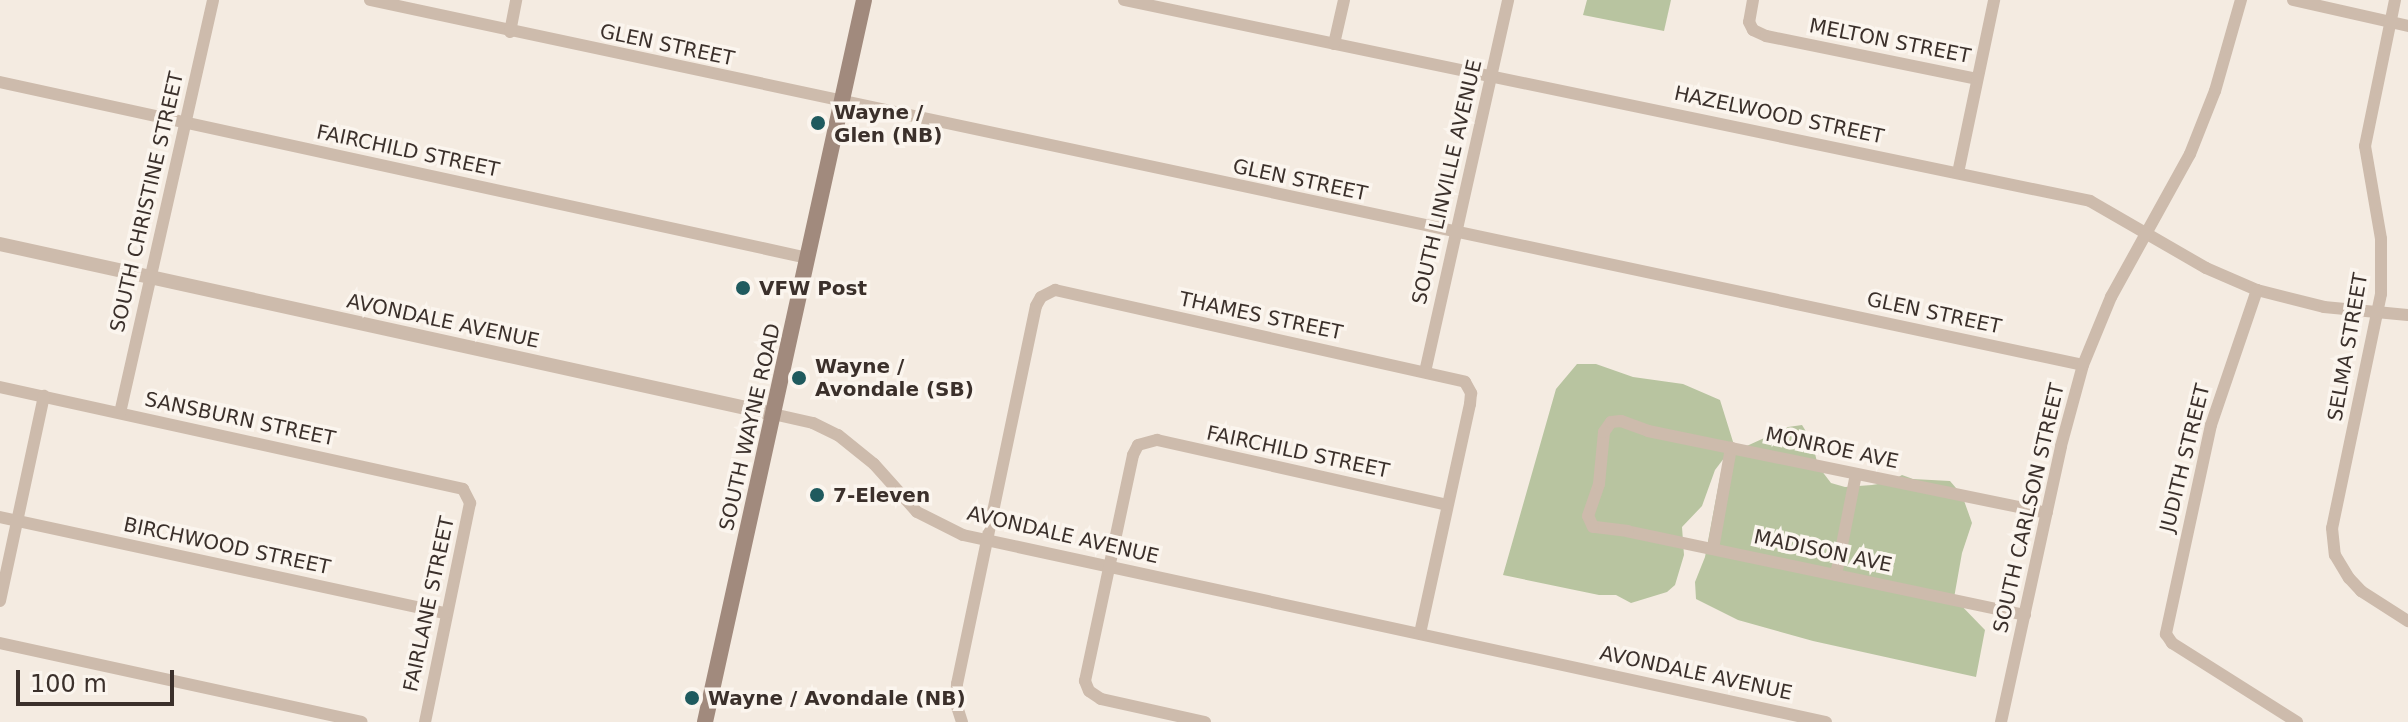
<!DOCTYPE html>
<html>
<head>
<meta charset="utf-8">
<style>
	body { margin:0 }
	#map { position:relative; width:2408px; height:722px; overflow:hidden; background:#f4ebe1; font-family:"DejaVu Sans",sans-serif }
	div>[style] { position:absolute }
	.green>* { inset:0; background:#b8c4a0 }
	.minor>* { height:12px; margin:-6px; padding:0 6px; transform-origin:6px; border-radius:6px; background:#cdbbac }
	.tertiary>* { height:14px; margin:-7px; padding:0 7px; transform-origin:7px; border-radius:7px; background:#cdbbac }
	.secondary>* { height:16px; margin:-8px; padding:0 8px; transform-origin:8px; border-radius:8px; background:#a18a7d }
	.dots>* { width:22px; height:22px; translate:-50% -50%; box-sizing:border-box; border:4px solid #fbf5ee; border-radius:50% }
	span { translate:-50% -50%; white-space:nowrap; text-align:center; line-height:1.15; -webkit-text-stroke:7px #fbf5ee; paint-order:stroke }
	.street-label { font-size:20px; color:#3b302b }
	.poi-label { font-size:20px; color:#3b302b; font-weight:700 }
	.left { translate:0 -50%; text-align:left }
	.scale { position:absolute; left:16px; top:670px; width:158px; height:36px; box-sizing:border-box; border:4px solid #3b302b; border-top:0; padding-left:10px; font-size:24px; line-height:28px; white-space:nowrap; color:#3b302b; -webkit-text-stroke:6px #fbf5ee; paint-order:stroke }
</style>
</head>
<body>
<div id="map">
	<div class="green">
		<div style="clip-path:polygon(1587px 0,1671px 0,1664px 31px,1583px 15px)"></div>
		<div style="clip-path:polygon(1577px 364px,1596px 364px,1633px 377px,1683px 384px,1720px 400px,1734px 445px,1715px 470px,1702px 506px,1682px 527px,1684px 555px,1675px 585px,1667px 592px,1631px 603px,1616px 595px,1599px 595px,1503px 575px,1556px 389px)"></div>
		<div style="clip-path:polygon(1802px 425px,1812px 441px,1818px 466px,1831px 483px,1845px 487px,1872px 485px,1890px 482px,1902px 475px,1913px 479px,1950px 481px,1962px 495px,1972px 523px,1962px 553px,1954px 598px,1985px 630px,1976px 677px,1813px 641px,1738px 620px,1696px 599px,1695px 582px,1705px 557px,1721px 472px,1738px 450px,1788px 427px)"></div>
	</div>
	<div class="minor">
		<div style="left:370px;top:0;width:1751px;rotate:12.03deg"></div>
		<div style="left:1124px;top:0;width:987px;rotate:11.75deg"></div>
		<div style="left:2090px;top:201px;width:134px;rotate:30deg"></div>
		<div style="left:2206px;top:268px;width:56px;rotate:23.3deg"></div>
		<div style="left:2257px;top:290px;width:69px;rotate:14.2deg"></div>
		<div style="left:2324px;top:307px;width:84px;rotate:5.4deg"></div>
		<div style="left:1753px;top:0;width:22px;rotate:100deg"></div>
		<div style="left:1749px;top:22px;width:9px;rotate:63deg"></div>
		<div style="left:1753px;top:30px;width:14px;rotate:25deg"></div>
		<div style="left:1766px;top:36px;width:215px;rotate:11.5deg"></div>
		<div style="left:2293px;top:0;width:118px;rotate:12.7deg"></div>
		<div style="left:2395px;top:0;width:149px;rotate:101.6deg"></div>
		<div style="left:2365px;top:146px;width:94px;rotate:80.2deg"></div>
		<div style="left:2381px;top:239px;width:55px;rotate:90deg"></div>
		<div style="left:2381px;top:294px;width:239px;rotate:101.8deg"></div>
		<div style="left:2332px;top:528px;width:27px;rotate:84deg"></div>
		<div style="left:2335px;top:555px;width:27px;rotate:59deg"></div>
		<div style="left:2349px;top:578px;width:18px;rotate:47deg"></div>
		<div style="left:2361px;top:591px;width:56px;rotate:32.6deg"></div>
		<div style="left:510px;top:32px;width:33px;rotate:-79deg"></div>
		<div style="left:1334px;top:44px;width:45px;rotate:-77.2deg"></div>
		<div style="left:0;top:82px;width:827px;rotate:12.29deg"></div>
		<div style="left:1958px;top:173px;width:177px;rotate:-78.2deg"></div>
		<div style="left:2257px;top:290px;width:143px;rotate:108.8deg"></div>
		<div style="left:2211px;top:425px;width:214px;rotate:102.2deg"></div>
		<div style="left:2166px;top:634px;width:11px;rotate:56deg"></div>
		<div style="left:2172px;top:643px;width:148px;rotate:32.3deg"></div>
		<div style="left:1425px;top:372px;width:381px;rotate:-77.4deg"></div>
		<div style="left:0;top:387px;width:474px;rotate:12.4deg"></div>
		<div style="left:463px;top:489px;width:16px;rotate:63deg"></div>
		<div style="left:470px;top:503px;width:224px;rotate:101.6deg"></div>
		<div style="left:120px;top:413px;width:423px;rotate:-77.3deg"></div>
		<div style="left:773px;top:414px;width:41px;rotate:12.7deg"></div>
		<div style="left:813px;top:423px;width:28px;rotate:26deg"></div>
		<div style="left:838px;top:435px;width:46px;rotate:38.9deg"></div>
		<div style="left:874px;top:464px;width:64px;rotate:48.1deg"></div>
		<div style="left:917px;top:512px;width:51px;rotate:26.6deg"></div>
		<div style="left:963px;top:535px;width:883px;rotate:12.23deg"></div>
		<div style="left:0;top:517px;width:455px;rotate:12.2deg"></div>
		<div style="left:1713px;top:549px;width:103px;rotate:-79.9deg"></div>
		<div style="left:1836px;top:575px;width:103px;rotate:-78.8deg"></div>
		<div style="left:0;top:601px;width:210px;rotate:-77.9deg"></div>
		<div style="left:2025px;top:615px;width:406px;rotate:-168.1deg"></div>
		<div style="left:1628px;top:531px;width:35px;rotate:-173deg"></div>
		<div style="left:1593px;top:527px;width:12px;rotate:-114deg"></div>
		<div style="left:1588px;top:516px;width:34px;rotate:-71deg"></div>
		<div style="left:1599px;top:484px;width:52px;rotate:-84.5deg"></div>
		<div style="left:1604px;top:432px;width:12px;rotate:-55deg"></div>
		<div style="left:1611px;top:422px;width:10px;rotate:-6deg"></div>
		<div style="left:1621px;top:421px;width:29px;rotate:20deg"></div>
		<div style="left:1648px;top:431px;width:407px;rotate:11.6deg"></div>
		<div style="left:0;top:643px;width:370px;rotate:12.3deg"></div>
		<div style="left:962px;top:722px;width:20px;rotate:-108deg"></div>
		<div style="left:956px;top:703px;width:19px;rotate:-87deg"></div>
		<div style="left:957px;top:684px;width:386px;rotate:-78.2deg"></div>
		<div style="left:1036px;top:306px;width:10px;rotate:-61deg"></div>
		<div style="left:1041px;top:297px;width:16px;rotate:-27deg"></div>
		<div style="left:1055px;top:290px;width:420px;rotate:12.6deg"></div>
		<div style="left:1465px;top:382px;width:13px;rotate:61deg"></div>
		<div style="left:1471px;top:393px;width:11px;rotate:95deg"></div>
		<div style="left:1470px;top:404px;width:235px;rotate:102.3deg"></div>
		<div style="left:1205px;top:722px;width:107px;rotate:-167.5deg"></div>
		<div style="left:1101px;top:699px;width:14px;rotate:-146deg"></div>
		<div style="left:1089px;top:691px;width:11px;rotate:-112deg"></div>
		<div style="left:1085px;top:681px;width:231px;rotate:-78deg"></div>
		<div style="left:1133px;top:455px;width:11px;rotate:-63deg"></div>
		<div style="left:1138px;top:445px;width:20px;rotate:-15deg"></div>
		<div style="left:1157px;top:440px;width:297px;rotate:12.6deg"></div>
		<div style="left:2001px;top:722px;width:282px;rotate:-77.7deg"></div>
		<div style="left:2061px;top:446px;width:84px;rotate:-74.8deg"></div>
		<div style="left:2083px;top:365px;width:74px;rotate:-67.6deg"></div>
		<div style="left:2111px;top:297px;width:163px;rotate:-61.1deg"></div>
		<div style="left:2190px;top:154px;width:68px;rotate:-68.4deg"></div>
		<div style="left:2215px;top:91px;width:95px;rotate:-74.1deg"></div>
	</div>
	<div class="tertiary">
		<div style="left:0;top:244px;width:791px;rotate:12.4deg"></div>
	</div>
	<div class="secondary">
		<div style="left:705px;top:722px;width:739px;rotate:-77.58deg"></div>
	</div>
	<div class="dots">
		<div style="left:818px;top:123px;background:#1f5a5e"></div>
		<div style="left:743px;top:288px;background:#1f5a5e"></div>
		<div style="left:799px;top:378px;background:#1f5a5e"></div>
		<div style="left:817px;top:495px;background:#1f5a5e"></div>
		<div style="left:692px;top:698px;background:#1f5a5e"></div>
	</div>
	<div class="street-label">
		<span style="left:1890px;top:41px;rotate:11deg">MELTON STREET</span>
		<span style="left:667px;top:45px;rotate:12deg">GLEN STREET</span>
		<span style="left:1779px;top:115px;rotate:12deg">HAZELWOOD STREET</span>
		<span style="left:408px;top:151px;rotate:12deg">FAIRCHILD STREET</span>
		<span style="left:1300px;top:180px;rotate:12deg">GLEN STREET</span>
		<span style="left:1447px;top:182px;rotate:-77deg">SOUTH LINVILLE AVENUE</span>
		<span style="left:147px;top:202px;rotate:-77deg">SOUTH CHRISTINE STREET</span>
		<span style="left:1934px;top:313px;rotate:12deg">GLEN STREET</span>
		<span style="left:1261px;top:316px;rotate:12deg">THAMES STREET</span>
		<span style="left:443px;top:321px;rotate:12deg">AVONDALE AVENUE</span>
		<span style="left:2348px;top:347px;rotate:-80deg">SELMA STREET</span>
		<span style="left:240px;top:419px;rotate:12deg">SANSBURN STREET</span>
		<span style="left:750px;top:427px;rotate:-77deg">SOUTH WAYNE ROAD</span>
		<span style="left:1832px;top:448px;rotate:12deg">MONROE AVE</span>
		<span style="left:1298px;top:452px;rotate:12deg">FAIRCHILD STREET</span>
		<span style="left:2185px;top:458px;rotate:-76deg">JUDITH STREET</span>
		<span style="left:2029px;top:508px;rotate:-77deg">SOUTH CARLSON STREET</span>
		<span style="left:1063px;top:535px;rotate:13deg">AVONDALE AVENUE</span>
		<span style="left:227px;top:546px;rotate:12deg">BIRCHWOOD STREET</span>
		<span style="left:1823px;top:551px;rotate:12deg">MADISON AVE</span>
		<span style="left:429px;top:604px;rotate:-78deg">FAIRLANE STREET</span>
		<span style="left:1696px;top:673px;rotate:12deg">AVONDALE AVENUE</span>
	</div>
	<div class="poi-label">
		<span class="left" style="left:834px;top:124px">Wayne /<br>Glen (NB)</span>
		<span class="left" style="left:759px;top:288px">VFW Post</span>
		<span class="left" style="left:815px;top:378px">Wayne /<br>Avondale (SB)</span>
		<span class="left" style="left:833px;top:495px">7-Eleven</span>
		<span class="left" style="left:708px;top:698px">Wayne / Avondale (NB)</span>
	</div>
	<div class="scale">100 m</div>
</div>
</body>
</html>
